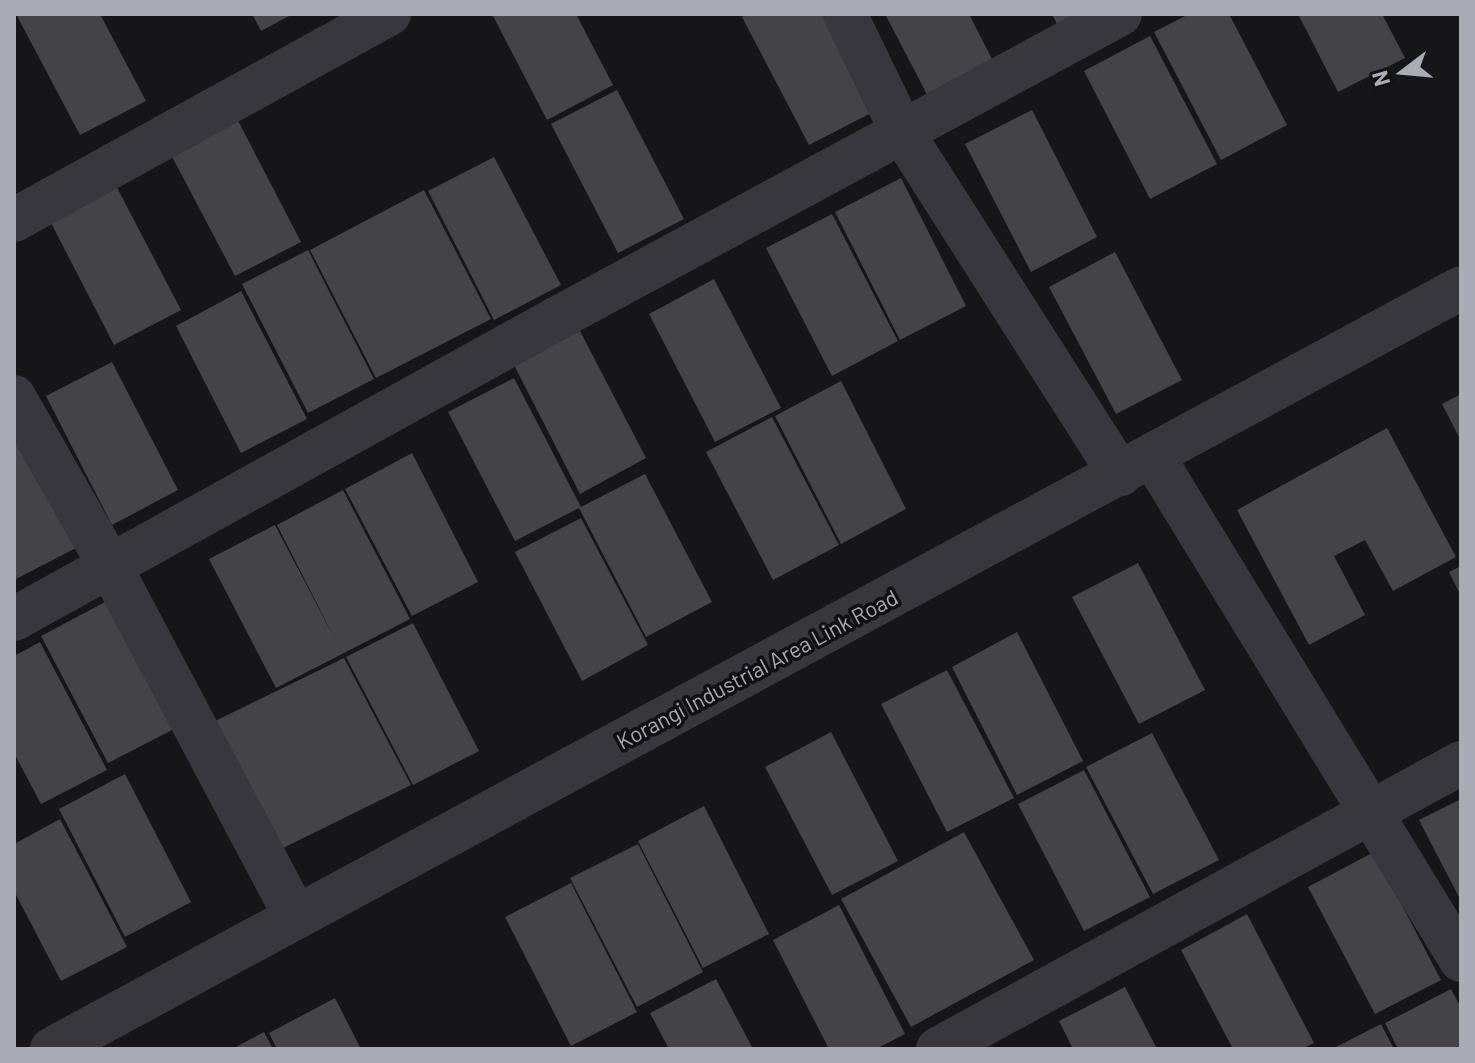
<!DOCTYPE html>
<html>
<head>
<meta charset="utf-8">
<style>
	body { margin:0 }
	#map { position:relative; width:1475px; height:1063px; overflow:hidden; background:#161618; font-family:Barlow,sans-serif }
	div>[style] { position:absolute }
	.building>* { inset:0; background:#434348 }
	.minor>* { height:44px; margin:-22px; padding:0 22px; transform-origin:22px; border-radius:22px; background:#37373d }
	span { translate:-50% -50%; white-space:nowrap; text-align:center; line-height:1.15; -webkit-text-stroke:7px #111113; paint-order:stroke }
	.street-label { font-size:22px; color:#a9abb7 }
	.frame { position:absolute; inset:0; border:16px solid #a9abb7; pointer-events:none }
	.north { position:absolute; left:1363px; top:32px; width:80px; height:80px; -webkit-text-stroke:6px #111113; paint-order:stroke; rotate:254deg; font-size:22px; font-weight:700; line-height:32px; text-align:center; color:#a9abb7 }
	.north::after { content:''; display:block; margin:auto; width:28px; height:36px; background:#a9abb7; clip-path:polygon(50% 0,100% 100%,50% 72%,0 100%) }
</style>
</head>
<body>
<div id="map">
	<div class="building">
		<div style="clip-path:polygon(16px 14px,100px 14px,146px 101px,80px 135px)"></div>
		<div style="clip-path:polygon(252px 14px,293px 14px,261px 31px)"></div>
		<div style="clip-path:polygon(492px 14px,576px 14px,613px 85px,547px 120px)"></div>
		<div style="clip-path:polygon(747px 14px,825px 14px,875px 111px,809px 145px,742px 17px)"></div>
		<div style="clip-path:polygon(885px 14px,969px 14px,995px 65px,930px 100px)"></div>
		<div style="clip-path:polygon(1052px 14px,1077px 14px,1057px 24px)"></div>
		<div style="clip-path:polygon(1189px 14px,1229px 14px,1287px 125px,1221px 160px,1154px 32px)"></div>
		<div style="clip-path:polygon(1298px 14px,1382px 14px,1405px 58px,1338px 92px)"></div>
		<div style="clip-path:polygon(1150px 36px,1217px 164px,1150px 199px,1084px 71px)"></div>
		<div style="clip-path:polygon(617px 90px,684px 219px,618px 253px,551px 124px)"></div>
		<div style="clip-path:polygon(1032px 110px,1097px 237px,1031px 272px,965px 144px)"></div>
		<div style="clip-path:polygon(234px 113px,301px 242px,235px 276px,168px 149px)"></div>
		<div style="clip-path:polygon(494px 157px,561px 285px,494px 320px,428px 191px)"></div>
		<div style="clip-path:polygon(901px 178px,966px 306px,900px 340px,835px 212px)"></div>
		<div style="clip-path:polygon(114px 182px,181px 310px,114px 345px,48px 217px)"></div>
		<div style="clip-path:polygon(424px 190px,491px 319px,376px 378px,310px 250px)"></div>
		<div style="clip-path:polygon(832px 214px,898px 341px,832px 376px,766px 248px)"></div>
		<div style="clip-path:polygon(308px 250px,374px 379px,308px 413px,242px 284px)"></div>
		<div style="clip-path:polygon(1115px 252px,1182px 380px,1116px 414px,1049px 287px)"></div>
		<div style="clip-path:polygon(714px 279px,781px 408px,715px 442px,649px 314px)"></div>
		<div style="clip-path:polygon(241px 291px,307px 419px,241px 453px,176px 326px)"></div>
		<div style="clip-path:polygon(580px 331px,646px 458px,580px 494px,514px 365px)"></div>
		<div style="clip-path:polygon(112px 362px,178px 490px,112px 525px,46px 396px)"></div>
		<div style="clip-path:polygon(514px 378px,581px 507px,515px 541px,448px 412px)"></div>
		<div style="clip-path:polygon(841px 381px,906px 509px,841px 544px,775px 416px)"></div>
		<div style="clip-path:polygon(1461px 394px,1461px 441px,1442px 404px)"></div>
		<div style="clip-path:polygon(772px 417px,839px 545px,773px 580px,706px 452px)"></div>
		<div style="clip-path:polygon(14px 426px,76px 548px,14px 580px)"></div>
		<div style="clip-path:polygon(1387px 428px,1456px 557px,1393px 591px,1365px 540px,1334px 556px,1365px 615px,1309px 645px,1237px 510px)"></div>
		<div style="clip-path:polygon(412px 453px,478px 582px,412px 616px,345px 489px)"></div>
		<div style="clip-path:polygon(645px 474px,712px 602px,646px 637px,579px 508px)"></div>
		<div style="clip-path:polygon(343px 490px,410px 619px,276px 688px,209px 559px,275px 525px,337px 643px,277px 525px)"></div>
		<div style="clip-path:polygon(581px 518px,648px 645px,582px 681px,515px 552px)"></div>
		<div style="clip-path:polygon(1138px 563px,1205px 690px,1139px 724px,1072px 597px)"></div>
		<div style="clip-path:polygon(1461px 566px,1461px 596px,1449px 572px)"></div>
		<div style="clip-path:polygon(107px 601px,174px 729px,108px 763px,41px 636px)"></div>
		<div style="clip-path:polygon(413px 623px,479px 751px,413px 785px,346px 657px)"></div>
		<div style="clip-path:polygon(1017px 632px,1083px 761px,1017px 795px,952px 667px)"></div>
		<div style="clip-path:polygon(40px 642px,107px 770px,41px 804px,14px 753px,14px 656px)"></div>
		<div style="clip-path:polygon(344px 658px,411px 785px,277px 851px,211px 723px)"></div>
		<div style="clip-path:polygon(947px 670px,1014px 798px,947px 832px,881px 704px)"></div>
		<div style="clip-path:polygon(831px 732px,898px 861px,832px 895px,765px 767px)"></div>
		<div style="clip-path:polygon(1152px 733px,1219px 860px,1153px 894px,1086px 767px)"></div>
		<div style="clip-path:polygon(1084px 770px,1150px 897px,1084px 931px,1018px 804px)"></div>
		<div style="clip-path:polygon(125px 774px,191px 902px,125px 937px,59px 809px)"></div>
		<div style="clip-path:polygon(1461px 799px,1461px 901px,1419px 820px)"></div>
		<div style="clip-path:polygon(704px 806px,769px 934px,703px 968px,638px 841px)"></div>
		<div style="clip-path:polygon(60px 819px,127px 947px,61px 981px,14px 891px,14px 844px)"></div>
		<div style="clip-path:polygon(964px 832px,1034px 960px,911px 1027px,841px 899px)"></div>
		<div style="clip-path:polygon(638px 844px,703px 972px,637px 1007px,570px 878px)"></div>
		<div style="clip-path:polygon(1374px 852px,1441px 980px,1375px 1014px,1308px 887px)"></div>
		<div style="clip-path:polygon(571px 883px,637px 1012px,571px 1046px,505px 917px)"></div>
		<div style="clip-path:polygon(839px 905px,905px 1034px,876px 1049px,829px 1049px,773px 940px)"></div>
		<div style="clip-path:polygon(1247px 914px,1314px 1043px,1302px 1049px,1233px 1049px,1181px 950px)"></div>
		<div style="clip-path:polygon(716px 979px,753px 1049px,669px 1049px,650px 1013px)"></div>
		<div style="clip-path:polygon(1125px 987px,1157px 1049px,1073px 1049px,1059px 1021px)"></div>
		<div style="clip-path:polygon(1451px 989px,1461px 1008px,1461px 1049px,1398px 1049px,1385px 1023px)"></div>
		<div style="clip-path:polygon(335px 998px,361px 1049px,277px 1049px,269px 1033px)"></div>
		<div style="clip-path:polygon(1381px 1024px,1394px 1049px,1332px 1049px)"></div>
		<div style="clip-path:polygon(264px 1032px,273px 1049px,232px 1049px)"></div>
	</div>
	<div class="minor">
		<div style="left:845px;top:14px;width:131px;rotate:64.2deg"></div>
		<div style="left:902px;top:132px;width:406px;rotate:57.5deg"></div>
		<div style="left:14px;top:220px;width:428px;rotate:-28.8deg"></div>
		<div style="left:14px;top:397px;width:197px;rotate:60.4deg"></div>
		<div style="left:111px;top:568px;width:395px;rotate:62.1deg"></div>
		<div style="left:1152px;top:455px;width:592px;rotate:58.54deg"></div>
		<div style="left:14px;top:619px;width:619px;rotate:-28.96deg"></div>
		<div style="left:556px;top:319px;width:641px;rotate:-28.4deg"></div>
		<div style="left:52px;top:1049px;width:1601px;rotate:-28.37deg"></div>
		<div style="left:938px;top:1049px;width:596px;rotate:-28.67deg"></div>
	</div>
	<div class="street-label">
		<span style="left:757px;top:669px;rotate:-28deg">Korangi Industrial Area Link Road</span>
	</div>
	<div class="frame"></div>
	<div class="north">N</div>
</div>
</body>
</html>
